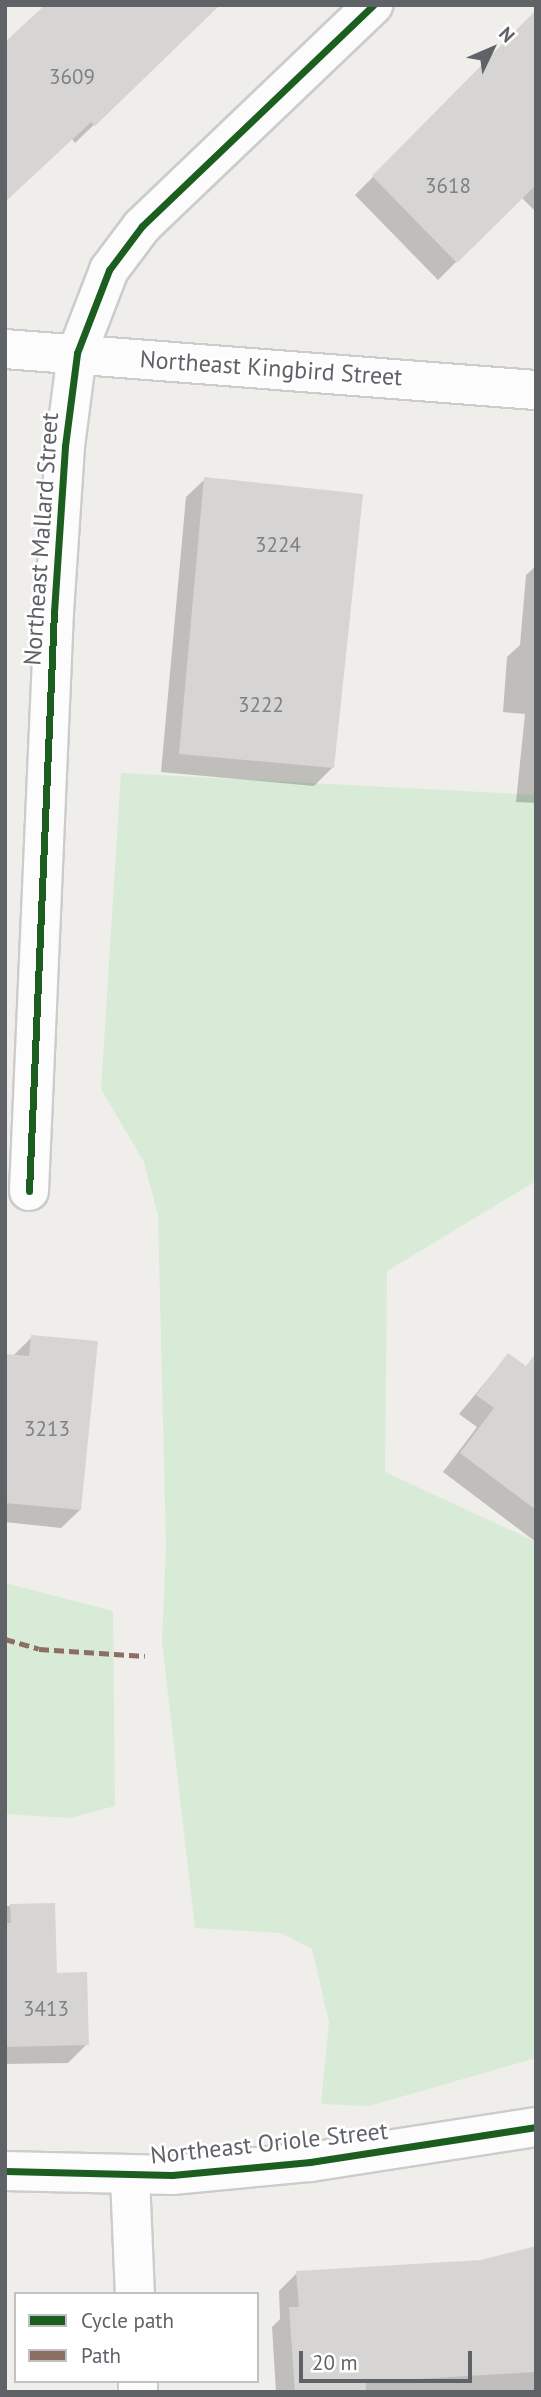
<!DOCTYPE html>
<html>
<head>
<meta charset="utf-8">
<style>
	body { margin:0 }
	#map { position:relative; width:541px; height:2397px; overflow:hidden; background:#efeeea; font-family:"PT Sans",sans-serif }
	div>[style] { position:absolute }
	.green>* { inset:0; background:#d8ebd6 }
	.shadow>* { inset:0; background:#0003 }
	.building>* { inset:0; background:#d6d5d3 }
	.roads { filter:drop-shadow(2px 0 #cbcccc) drop-shadow(-2px 0 #cbcccc) drop-shadow(0 2px #cbcccc) drop-shadow(0 -2px #cbcccc) }
	.street>* { height:38px; margin:-19px; padding:0 19px; transform-origin:19px; border-radius:19px; background:#fdfcfc }
	.quiet>* { height:5px; margin-top:-2.5px; transform-origin:0; background:repeating-linear-gradient(90deg,#8d6e63 0 10px,transparent 0 15px) }
	.cycleway>* { height:7px; margin:-3.5px; padding:0 3.5px; transform-origin:3.5px; border-radius:3.5px; background:#1b5e20 }
	span { translate:-50% -50%; white-space:nowrap; text-align:center; line-height:1.15; -webkit-text-stroke:5px #fff; paint-order:stroke }
	.number-label { font-size:21px; color:#7e8184 }
	.number-label span { -webkit-text-stroke-width:0 }
	.street-label { font-size:24px; color:#5f6368 }
	.frame { position:absolute; inset:0; border:7px solid #5f6368; pointer-events:none }
	.legend { position:absolute; left:14px; top:2292px; width:245px; height:91px; box-sizing:border-box; background:#fff; border:2px solid #bfc1c3; margin:0; padding:9px 12px; list-style:none; font-size:21px; color:#5f6368 }
	.legend li { display:flex; align-items:center; gap:14px; height:35px }
	.legend b { width:35px; border:2px solid #bfc1c3 }
	.north { position:absolute; left:457px; top:14px; width:70px; height:70px; -webkit-text-stroke:5px #fff; paint-order:stroke; rotate:46deg; font-size:19px; font-weight:700; line-height:28px; text-align:center; color:#5f6368 }
	.north::after { content:''; display:block; margin:auto; width:24px; height:32px; background:#5f6368; clip-path:polygon(50% 0,100% 100%,50% 72%,0 100%) }
	.scale { position:absolute; left:299px; top:2351px; width:173px; height:32px; box-sizing:border-box; border:4px solid #5f6368; border-top:0; padding-left:9px; font-size:21px; line-height:24px; white-space:nowrap; color:#5f6368; -webkit-text-stroke:5px #fff; paint-order:stroke }
</style>
</head>
<body>
<div id="map">
	<div class="green">
		<div style="clip-path:polygon(121px 773px,536px 795px,536px 1181px,387px 1271px,385px 1472px,536px 1542px,536px 2058px,369px 2106px,321px 2104px,329px 2022px,312px 1949px,281px 1933px,195px 1928px,162px 1642px,166px 1546px,158px 1215px,144px 1162px,101px 1089px)"></div>
		<div style="clip-path:polygon(5px 1583px,113px 1611px,115px 1806px,70px 1818px,5px 1814px)"></div>
	</div>
	<div class="shadow">
		<div style="clip-path:polygon(218px 5px,75px 143px,72px 139px)"></div>
		<div style="clip-path:polygon(536px 13px,536px 212px,521px 197px,438px 280px,355px 195px)"></div>
		<div style="clip-path:polygon(205px 479px,333px 767px,314px 786px,161px 772px,186px 497px)"></div>
		<div style="clip-path:polygon(536px 566px,536px 803px,516px 802px,525px 714px,503px 712px,507px 657px,520px 645px,526px 575px)"></div>
		<div style="clip-path:polygon(32px 1337px,80px 1510px,61px 1528px,5px 1522px,5px 1355px,13px 1356px)"></div>
		<div style="clip-path:polygon(508px 1355px,536px 1376px,536px 1542px,443px 1472px,477px 1427px,459px 1414px)"></div>
		<div style="clip-path:polygon(53px 1905px,55px 1975px,87px 2044px,68px 2063px,5px 2064px,5px 1906px)"></div>
		<div style="clip-path:polygon(536px 2250px,536px 2392px,276px 2392px,272px 2327px,280px 2319px,279px 2291px,297px 2273px,481px 2262px)"></div>
	</div>
	<div class="building">
		<div style="clip-path:polygon(45px 5px,220px 5px,95px 126px,91px 122px,5px 202px,5px 42px)"></div>
		<div style="clip-path:polygon(536px 10px,536px 185px,457px 263px,372px 176px)"></div>
		<div style="clip-path:polygon(204px 477px,363px 494px,334px 768px,179px 754px)"></div>
		<div style="clip-path:polygon(31px 1335px,98px 1341px,81px 1510px,5px 1503px,5px 1354px,29px 1356px)"></div>
		<div style="clip-path:polygon(508px 1353px,526px 1366px,536px 1353px,536px 1510px,460px 1453px,494px 1408px,476px 1395px)"></div>
		<div style="clip-path:polygon(55px 1903px,57px 1973px,87px 1972px,89px 2045px,5px 2047px,5px 1923px,11px 1923px,10px 1904px)"></div>
		<div style="clip-path:polygon(536px 2246px,536px 2372px,366px 2382px,366px 2392px,295px 2392px,289px 2307px,299px 2307px,296px 2271px,481px 2260px)"></div>
	</div>
	<div class="roads">
		<div class="street">
			<div style="left:5px;top:349px;width:533px;rotate:4.42deg"></div>
			<div style="left:29px;top:1191px;width:580px;rotate:-87.53deg"></div>
			<div style="left:54px;top:612px;width:166px;rotate:-86.2deg"></div>
			<div style="left:65px;top:446px;width:94px;rotate:-82.6deg"></div>
			<div style="left:77px;top:353px;width:89px;rotate:-68.9deg"></div>
			<div style="left:109px;top:270px;width:55px;rotate:-53.1deg"></div>
			<div style="left:142px;top:226px;width:320px;rotate:-43.7deg"></div>
			<div style="left:5px;top:2171px;width:167px;rotate:1.4deg"></div>
			<div style="left:172px;top:2175px;width:139px;rotate:-5.4deg"></div>
			<div style="left:310px;top:2162px;width:229px;rotate:-8.8deg"></div>
			<div style="left:130px;top:2177px;width:117px;rotate:87.6deg"></div>
			<div style="left:138px;top:2381px;width:11px;rotate:90deg"></div>
		</div>
	</div>
	<div class="quiet">
		<div style="left:5px;top:1639px;width:35px;rotate:16deg"></div>
		<div style="left:39px;top:1649px;width:106px;rotate:3.8deg"></div>
	</div>
	<div class="cycleway">
		<div style="left:29px;top:1191px;width:580px;rotate:-87.53deg"></div>
		<div style="left:54px;top:612px;width:166px;rotate:-86.2deg"></div>
		<div style="left:65px;top:446px;width:94px;rotate:-82.6deg"></div>
		<div style="left:77px;top:353px;width:89px;rotate:-68.9deg"></div>
		<div style="left:109px;top:270px;width:55px;rotate:-53.1deg"></div>
		<div style="left:142px;top:226px;width:320px;rotate:-43.7deg"></div>
		<div style="left:5px;top:2171px;width:167px;rotate:1.4deg"></div>
		<div style="left:172px;top:2175px;width:139px;rotate:-5.4deg"></div>
		<div style="left:310px;top:2162px;width:229px;rotate:-8.8deg"></div>
	</div>
	<div class="number-label">
		<span style="left:72px;top:77px">3609</span>
		<span style="left:448px;top:186px">3618</span>
		<span style="left:278px;top:545px">3224</span>
		<span style="left:261px;top:705px">3222</span>
		<span style="left:47px;top:1429px">3213</span>
		<span style="left:46px;top:2009px">3413</span>
	</div>
	<div class="street-label">
		<span style="left:271px;top:368px;rotate:4deg">Northeast Kingbird Street</span>
		<span style="left:41px;top:539px;rotate:-86deg">Northeast Mallard Street</span>
		<span style="left:269px;top:2143px;rotate:-6deg">Northeast Oriole Street</span>
	</div>
	<div class="frame"></div>
	<ul class="legend">
	<li><b style="height:9px;background:#1b5e20"></b>Cycle path</li>
	<li><b style="height:9px;background:#8d6e63"></b>Path</li>
	</ul>
	<div class="north">N</div>
	<div class="scale">20 m</div>
</div>
</body>
</html>
